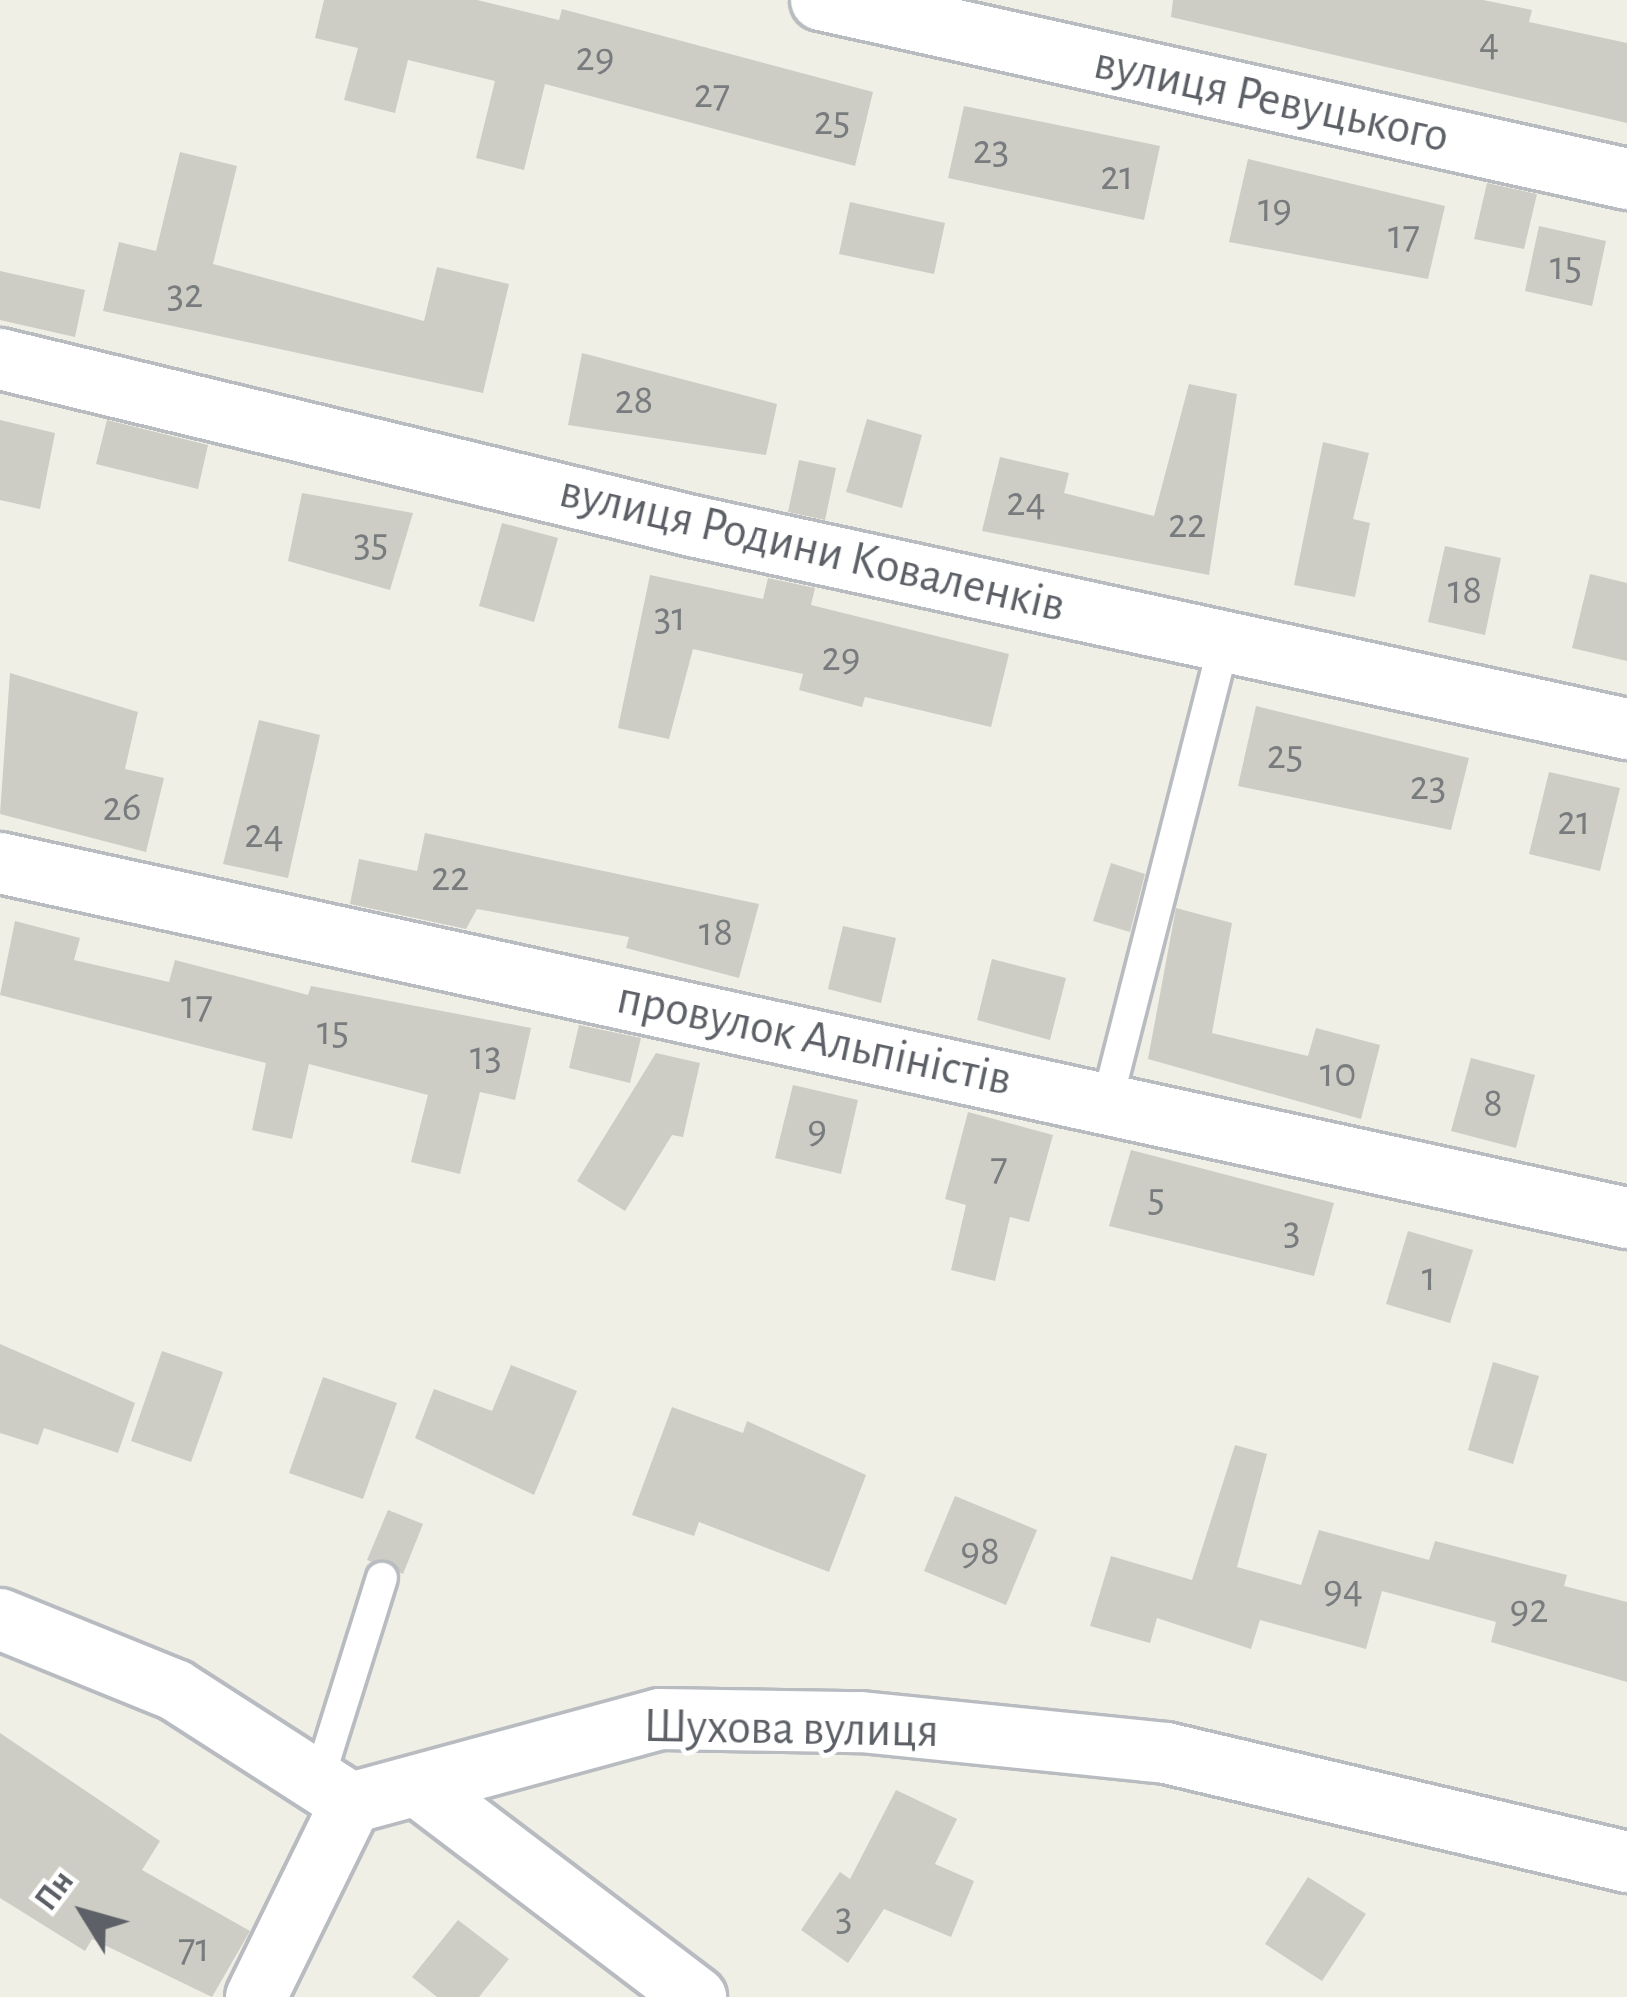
<!DOCTYPE html>
<html>
<head>
<meta charset="utf-8">
<style>
	body { margin:0 }
	#map { position:relative; width:1627px; height:1997px; overflow:hidden; background:#f0efe6; font-family:"Alegreya Sans",sans-serif }
	div>[style] { position:absolute }
	.building>* { inset:0; background:#cdccc5 }
	.roads { filter:drop-shadow(3px 0 #b8bbc0) drop-shadow(-3px 0 #b8bbc0) drop-shadow(0 3px #b8bbc0) drop-shadow(0 -3px #b8bbc0) }
	.service>* { height:30px; margin:-15px; padding:0 15px; transform-origin:15px; border-radius:15px; background:#fff }
	.minor>* { height:60px; margin:-30px; padding:0 30px; transform-origin:30px; border-radius:30px; background:#fff }
	span { translate:-50% -50%; white-space:nowrap; text-align:center; line-height:1.15; -webkit-text-stroke:10px #fff; paint-order:stroke }
	.number-label { font-size:42px; color:#797c7e }
	.number-label span { -webkit-text-stroke-width:0 }
	.street-label { font-size:48px; color:#5d6167 }
	.north { position:absolute; left:24px; top:1853px; width:120px; height:120px; -webkit-text-stroke:9px #fff; paint-order:stroke; rotate:307deg; font-size:33px; font-weight:700; line-height:48px; text-align:center; color:#5d6167 }
	.north::after { content:''; display:block; margin:auto; width:42px; height:54px; background:#5d6167; clip-path:polygon(50% 0,100% 100%,50% 72%,0 100%) }
</style>
</head>
<body>
<div id="map">
	<div class="building">
		<div style="clip-path:polygon(324px 0,477px 0,559px 20px,562px 9px,873px 92px,855px 166px,545px 84px,524px 170px,476px 158px,495px 81px,408px 60px,395px 113px,344px 100px,358px 48px,315px 38px)"></div>
		<div style="clip-path:polygon(1173px 0,1483px 0,1532px 10px,1529px 22px,1627px 43px,1627px 123px,1171px 17px)"></div>
		<div style="clip-path:polygon(964px 106px,1160px 146px,1144px 220px,948px 178px)"></div>
		<div style="clip-path:polygon(180px 152px,237px 166px,213px 264px,424px 321px,437px 267px,509px 284px,483px 393px,103px 311px,119px 242px,156px 251px)"></div>
		<div style="clip-path:polygon(1248px 159px,1445px 206px,1428px 279px,1229px 242px)"></div>
		<div style="clip-path:polygon(1487px 183px,1537px 194px,1524px 249px,1474px 239px)"></div>
		<div style="clip-path:polygon(850px 202px,945px 223px,934px 274px,839px 254px)"></div>
		<div style="clip-path:polygon(1539px 226px,1606px 241px,1592px 306px,1525px 291px)"></div>
		<div style="clip-path:polygon(0 271px,85px 290px,75px 337px,0 320px)"></div>
		<div style="clip-path:polygon(582px 353px,777px 404px,766px 455px,568px 425px)"></div>
		<div style="clip-path:polygon(1189px 384px,1237px 394px,1209px 575px,982px 531px,1000px 457px,1069px 473px,1064px 493px,1154px 516px)"></div>
		<div style="clip-path:polygon(867px 419px,922px 435px,902px 508px,846px 492px)"></div>
		<div style="clip-path:polygon(0 420px,55px 433px,40px 509px,0 500px)"></div>
		<div style="clip-path:polygon(107px 420px,208px 445px,198px 489px,96px 464px)"></div>
		<div style="clip-path:polygon(1323px 442px,1369px 453px,1353px 519px,1370px 523px,1355px 597px,1294px 585px)"></div>
		<div style="clip-path:polygon(799px 460px,836px 468px,825px 520px,788px 512px)"></div>
		<div style="clip-path:polygon(302px 493px,413px 513px,390px 590px,288px 561px)"></div>
		<div style="clip-path:polygon(502px 523px,558px 538px,534px 622px,479px 606px)"></div>
		<div style="clip-path:polygon(1445px 546px,1501px 558px,1485px 635px,1428px 622px)"></div>
		<div style="clip-path:polygon(1590px 574px,1627px 583px,1627px 661px,1572px 648px)"></div>
		<div style="clip-path:polygon(650px 575px,763px 599px,768px 578px,815px 588px,811px 605px,1009px 654px,991px 727px,865px 697px,862px 707px,799px 690px,803px 674px,693px 649px,669px 739px,618px 728px)"></div>
		<div style="clip-path:polygon(10px 673px,138px 712px,125px 769px,164px 778px,146px 852px,0 814px)"></div>
		<div style="clip-path:polygon(1256px 706px,1469px 758px,1451px 830px,1238px 786px)"></div>
		<div style="clip-path:polygon(259px 720px,320px 735px,288px 878px,223px 864px)"></div>
		<div style="clip-path:polygon(1549px 772px,1620px 788px,1600px 871px,1529px 854px)"></div>
		<div style="clip-path:polygon(425px 833px,759px 904px,739px 978px,626px 948px,629px 937px,477px 909px,466px 929px,350px 904px,359px 859px,417px 871px)"></div>
		<div style="clip-path:polygon(1111px 863px,1145px 874px,1130px 932px,1093px 921px)"></div>
		<div style="clip-path:polygon(1176px 908px,1232px 923px,1212px 1033px,1308px 1056px,1316px 1028px,1380px 1045px,1361px 1119px,1148px 1059px)"></div>
		<div style="clip-path:polygon(15px 921px,80px 938px,74px 960px,169px 982px,175px 960px,308px 995px,311px 986px,531px 1028px,515px 1100px,480px 1092px,460px 1174px,411px 1162px,428px 1095px,309px 1064px,292px 1139px,252px 1130px,266px 1063px,0 995px)"></div>
		<div style="clip-path:polygon(843px 926px,896px 938px,881px 1003px,828px 989px)"></div>
		<div style="clip-path:polygon(992px 959px,1066px 978px,1050px 1040px,977px 1020px)"></div>
		<div style="clip-path:polygon(579px 1025px,641px 1038px,630px 1083px,569px 1068px)"></div>
		<div style="clip-path:polygon(656px 1053px,700px 1063px,683px 1137px,672px 1135px,625px 1211px,577px 1181px)"></div>
		<div style="clip-path:polygon(1471px 1058px,1535px 1075px,1516px 1148px,1451px 1131px)"></div>
		<div style="clip-path:polygon(793px 1085px,858px 1100px,841px 1174px,775px 1158px)"></div>
		<div style="clip-path:polygon(968px 1112px,1053px 1135px,1029px 1222px,1010px 1217px,995px 1281px,951px 1270px,966px 1205px,945px 1199px)"></div>
		<div style="clip-path:polygon(1131px 1150px,1334px 1203px,1314px 1276px,1109px 1226px)"></div>
		<div style="clip-path:polygon(1408px 1231px,1473px 1250px,1450px 1323px,1386px 1304px)"></div>
		<div style="clip-path:polygon(0 1344px,135px 1403px,118px 1453px,44px 1428px,38px 1445px,0 1433px)"></div>
		<div style="clip-path:polygon(162px 1351px,223px 1372px,191px 1462px,131px 1441px)"></div>
		<div style="clip-path:polygon(1493px 1362px,1539px 1376px,1513px 1464px,1468px 1450px)"></div>
		<div style="clip-path:polygon(511px 1365px,577px 1391px,534px 1495px,415px 1438px,434px 1389px,492px 1411px)"></div>
		<div style="clip-path:polygon(323px 1377px,397px 1403px,363px 1499px,289px 1473px)"></div>
		<div style="clip-path:polygon(672px 1407px,743px 1433px,747px 1421px,866px 1475px,829px 1572px,699px 1522px,694px 1536px,632px 1515px)"></div>
		<div style="clip-path:polygon(1235px 1445px,1267px 1454px,1237px 1567px,1301px 1585px,1319px 1530px,1429px 1560px,1435px 1541px,1567px 1575px,1564px 1586px,1627px 1602px,1627px 1682px,1491px 1642px,1496px 1622px,1382px 1591px,1366px 1649px,1260px 1620px,1251px 1649px,1157px 1618px,1150px 1643px,1090px 1626px,1111px 1556px,1192px 1580px)"></div>
		<div style="clip-path:polygon(955px 1496px,1037px 1530px,1006px 1605px,924px 1571px)"></div>
		<div style="clip-path:polygon(388px 1510px,423px 1524px,403px 1574px,367px 1560px)"></div>
		<div style="clip-path:polygon(0 1733px,160px 1841px,142px 1870px,250px 1931px,212px 1997px,92px 1939px,85px 1951px,0 1898px)"></div>
		<div style="clip-path:polygon(896px 1790px,957px 1819px,935px 1864px,974px 1881px,951px 1937px,884px 1909px,848px 1963px,801px 1930px,840px 1872px,850px 1879px)"></div>
		<div style="clip-path:polygon(1308px 1877px,1366px 1914px,1322px 1981px,1265px 1944px)"></div>
		<div style="clip-path:polygon(458px 1920px,509px 1959px,479px 1997px,437px 1997px,412px 1977px)"></div>
	</div>
	<div class="roads">
		<div class="service">
			<div style="left:1107px;top:1102px;width:475px;rotate:-75.7deg"></div>
			<div style="left:318px;top:1782px;width:214px;rotate:-72.6deg"></div>
		</div>
		<div class="minor">
			<div style="left:821px;top:0;width:826px;rotate:12.52deg"></div>
			<div style="left:0;top:359px;width:712px;rotate:13.57deg"></div>
			<div style="left:692px;top:526px;width:957px;rotate:12.25deg"></div>
			<div style="left:0;top:863px;width:1665px;rotate:12.31deg"></div>
			<div style="left:0;top:1619px;width:189px;rotate:22.1deg"></div>
			<div style="left:175px;top:1690px;width:209px;rotate:32.7deg"></div>
			<div style="left:351px;top:1803px;width:320px;rotate:-15.2deg"></div>
			<div style="left:660px;top:1719px;width:201px;rotate:0.9deg"></div>
			<div style="left:861px;top:1722px;width:307px;rotate:5.8deg"></div>
			<div style="left:1166px;top:1753px;width:474px;rotate:13.3deg"></div>
			<div style="left:419px;top:1787px;width:348px;rotate:37.2deg"></div>
			<div style="left:256px;top:1997px;width:216px;rotate:-63.9deg"></div>
		</div>
	</div>
	<div class="number-label">
		<span style="left:1489px;top:42px">4</span>
		<span style="left:595px;top:57px">29</span>
		<span style="left:712px;top:94px">27</span>
		<span style="left:832px;top:121px">25</span>
		<span style="left:991px;top:150px">23</span>
		<span style="left:1117px;top:176px">21</span>
		<span style="left:1275px;top:208px">19</span>
		<span style="left:1404px;top:235px">17</span>
		<span style="left:1566px;top:266px">15</span>
		<span style="left:185px;top:294px">32</span>
		<span style="left:634px;top:400px">28</span>
		<span style="left:1026px;top:502px">24</span>
		<span style="left:1187px;top:524px">22</span>
		<span style="left:371px;top:543px">35</span>
		<span style="left:1465px;top:590px">18</span>
		<span style="left:670px;top:617px">31</span>
		<span style="left:841px;top:657px">29</span>
		<span style="left:1285px;top:755px">25</span>
		<span style="left:1428px;top:786px">23</span>
		<span style="left:122px;top:807px">26</span>
		<span style="left:1574px;top:821px">21</span>
		<span style="left:264px;top:834px">24</span>
		<span style="left:450px;top:877px">22</span>
		<span style="left:716px;top:932px">18</span>
		<span style="left:197px;top:1005px">17</span>
		<span style="left:333px;top:1031px">15</span>
		<span style="left:486px;top:1056px">13</span>
		<span style="left:1338px;top:1073px">10</span>
		<span style="left:1493px;top:1103px">8</span>
		<span style="left:817px;top:1129px">9</span>
		<span style="left:999px;top:1167px">7</span>
		<span style="left:1156px;top:1198px">5</span>
		<span style="left:1292px;top:1231px">3</span>
		<span style="left:1429px;top:1277px">1</span>
		<span style="left:980px;top:1551px">98</span>
		<span style="left:1343px;top:1589px">94</span>
		<span style="left:1529px;top:1609px">92</span>
		<span style="left:844px;top:1917px">3</span>
		<span style="left:194px;top:1948px">71</span>
	</div>
	<div class="street-label">
		<span style="left:1271px;top:101px;rotate:12deg">вулиця Ревуцького</span>
		<span style="left:812px;top:550px;rotate:13deg">вулиця Родини Коваленків</span>
		<span style="left:814px;top:1040px;rotate:12deg">провулок Альпіністів</span>
		<span style="left:791px;top:1730px;rotate:1deg">Шухова вулиця</span>
	</div>
	<div class="north">Пн</div>
</div>
</body>
</html>
